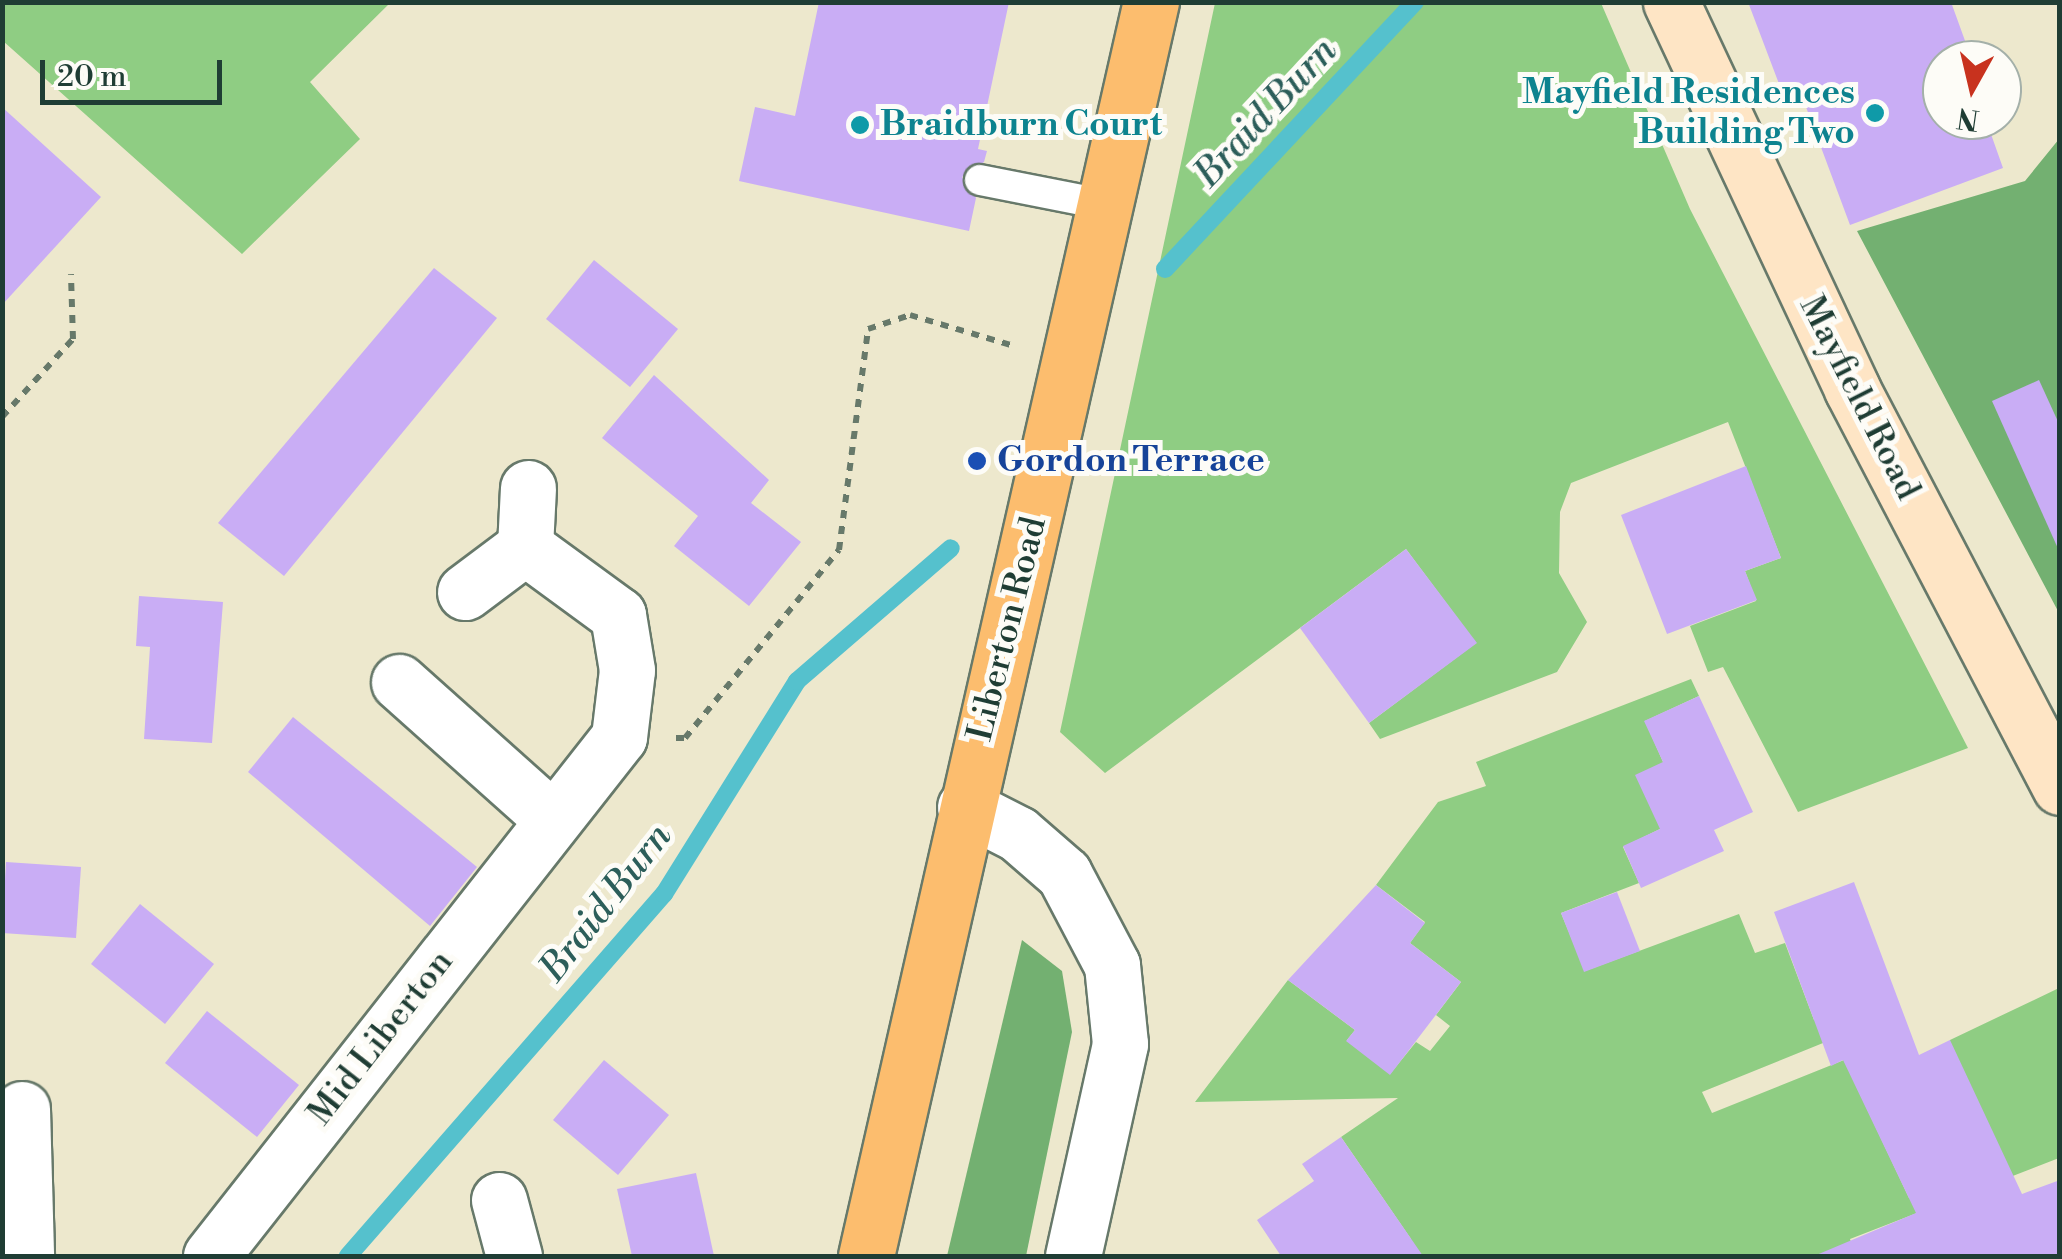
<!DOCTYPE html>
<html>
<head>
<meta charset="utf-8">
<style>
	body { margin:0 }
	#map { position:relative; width:2062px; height:1259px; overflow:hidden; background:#ede8cd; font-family:"Libre Bodoni",serif }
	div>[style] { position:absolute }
	.green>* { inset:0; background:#8fcd83 }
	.forest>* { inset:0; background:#73b071 }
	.stream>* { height:18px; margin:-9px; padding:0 9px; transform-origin:9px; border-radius:9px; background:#55c1cd }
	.building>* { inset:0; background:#c9adf5 }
	.path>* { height:6px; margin-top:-3px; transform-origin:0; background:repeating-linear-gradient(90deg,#67796a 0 8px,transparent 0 16px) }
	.roads { filter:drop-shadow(2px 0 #67796a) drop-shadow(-2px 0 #67796a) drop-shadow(0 2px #67796a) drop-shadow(0 -2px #67796a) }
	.lane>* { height:30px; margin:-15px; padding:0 15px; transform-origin:15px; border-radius:15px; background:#fff }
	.street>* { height:55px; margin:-27.5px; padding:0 27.5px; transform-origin:27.5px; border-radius:27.5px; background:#fff }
	.secondary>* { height:55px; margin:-27.5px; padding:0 27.5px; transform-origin:27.5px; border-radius:27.5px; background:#fee5c5 }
	.primary>* { height:55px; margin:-27.5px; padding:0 27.5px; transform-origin:27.5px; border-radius:27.5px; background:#fcbd6e }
	.dots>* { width:28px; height:28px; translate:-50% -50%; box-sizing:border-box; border:5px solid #fdfcf7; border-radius:50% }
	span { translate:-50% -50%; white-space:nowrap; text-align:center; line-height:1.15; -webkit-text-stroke:10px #fdfcf7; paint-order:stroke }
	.culture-label { font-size:35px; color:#0d838f; font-weight:700 }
	.right { translate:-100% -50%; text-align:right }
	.left { translate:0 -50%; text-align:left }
	.street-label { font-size:35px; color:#1f3d34 }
	.transit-label { font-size:35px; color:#164399; font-weight:700 }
	.water-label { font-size:38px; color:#2c5e5a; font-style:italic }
	.frame { position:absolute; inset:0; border:5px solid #1f3d34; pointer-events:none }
	.north { position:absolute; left:1922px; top:40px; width:100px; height:100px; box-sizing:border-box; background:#fdfcf7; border:2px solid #a4b0a9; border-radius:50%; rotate:188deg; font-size:28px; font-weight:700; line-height:40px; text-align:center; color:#1f3d34 }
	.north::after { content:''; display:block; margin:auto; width:35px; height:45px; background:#c8321e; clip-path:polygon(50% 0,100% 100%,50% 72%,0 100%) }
	.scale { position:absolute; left:40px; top:60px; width:182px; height:45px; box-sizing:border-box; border:5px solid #1f3d34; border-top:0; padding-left:12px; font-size:30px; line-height:35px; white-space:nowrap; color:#1f3d34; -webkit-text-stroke:8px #fdfcf7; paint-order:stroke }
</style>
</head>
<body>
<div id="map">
	<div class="green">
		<div style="clip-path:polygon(3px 2px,390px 2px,390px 3px,310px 82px,360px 139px,242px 254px,3px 41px)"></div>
		<div style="clip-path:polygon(1215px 3px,1601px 3px,1690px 209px,1968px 748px,1798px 812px,1723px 667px,1708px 672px,1690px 626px,1756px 601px,1745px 571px,1781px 558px,1728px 422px,1571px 483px,1560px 512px,1559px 573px,1587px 622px,1557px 672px,1380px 739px,1369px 723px,1476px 643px,1406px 549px,1105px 773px,1060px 732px)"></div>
		<div style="clip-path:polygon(1691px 679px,1699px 696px,1645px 721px,1663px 762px,1660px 829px,1623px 847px,1639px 883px,1561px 913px,1585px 971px,1739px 914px,1755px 953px,1785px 943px,1814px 1020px,1902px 1011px,1702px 1092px,1712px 1113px,1844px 1060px,1909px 1198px,1950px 1040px,2059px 988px,2059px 1158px,1850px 1239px,1856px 1256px,1387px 1256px,1411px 1239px,1341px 1137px,1398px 1098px,1195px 1102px,1288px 980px,1355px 1030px,1347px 1040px,1390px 1074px,1416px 1042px,1430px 1051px,1450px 1026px,1436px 1015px,1461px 982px,1410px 943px,1425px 922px,1376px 885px,1438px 802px,1486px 786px,1476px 762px)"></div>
	</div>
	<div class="forest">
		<div style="clip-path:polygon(2059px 139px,2059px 613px,1857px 231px,2025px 181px)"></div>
		<div style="clip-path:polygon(1022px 940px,1062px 971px,1072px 1032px,1026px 1256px,947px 1256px)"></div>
	</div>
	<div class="stream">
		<div style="left:1165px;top:269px;width:366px;rotate:-46.9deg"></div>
		<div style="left:348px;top:1256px;width:481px;rotate:-48.9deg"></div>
		<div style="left:664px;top:894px;width:251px;rotate:-58deg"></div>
		<div style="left:797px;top:681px;width:203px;rotate:-40.8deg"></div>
	</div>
	<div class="building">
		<div style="clip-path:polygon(819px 2px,1009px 2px,978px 149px,987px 151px,984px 162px,962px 177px,976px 198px,969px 231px,739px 181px,755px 107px,795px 116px)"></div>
		<div style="clip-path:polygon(1748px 2px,1951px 2px,1968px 49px,1963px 60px,1942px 60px,1942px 120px,1986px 120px,2003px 168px,1850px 225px,1803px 99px,1787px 105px)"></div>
		<div style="clip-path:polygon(2px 107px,101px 197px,2px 305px)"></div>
		<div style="clip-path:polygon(594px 260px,678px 329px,630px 387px,546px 319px)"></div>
		<div style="clip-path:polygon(434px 268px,497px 318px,284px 576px,218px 523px)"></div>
		<div style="clip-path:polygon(654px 375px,769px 480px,751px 503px,801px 542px,749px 606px,674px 546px,698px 516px,602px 438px)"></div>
		<div style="clip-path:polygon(2039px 380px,2060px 426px,2060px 553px,1992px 401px)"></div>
		<div style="clip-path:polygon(1746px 466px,1781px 558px,1745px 571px,1757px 600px,1667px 634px,1621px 515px)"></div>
		<div style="clip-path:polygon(1406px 549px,1477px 643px,1369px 723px,1300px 628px)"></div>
		<div style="clip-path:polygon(139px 596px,223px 602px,212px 743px,144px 739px,150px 647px,136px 646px)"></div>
		<div style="clip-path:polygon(1699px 696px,1753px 812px,1714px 830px,1724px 851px,1641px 888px,1623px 846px,1660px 829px,1635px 775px,1663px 762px,1644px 721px)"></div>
		<div style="clip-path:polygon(293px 717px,477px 867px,430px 926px,248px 772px)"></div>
		<div style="clip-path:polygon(6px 862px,81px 867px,76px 938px,2px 933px)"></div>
		<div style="clip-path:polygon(1854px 882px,1919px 1055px,1950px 1040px,2022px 1194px,2060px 1180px,2060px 1256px,1814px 1256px,1916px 1213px,1843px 1060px,1831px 1066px,1774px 912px)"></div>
		<div style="clip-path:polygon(1376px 885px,1425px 923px,1410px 943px,1461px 982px,1390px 1075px,1346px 1041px,1355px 1030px,1288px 980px)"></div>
		<div style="clip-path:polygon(1617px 892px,1640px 951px,1584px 972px,1561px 913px)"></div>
		<div style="clip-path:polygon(140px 904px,214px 964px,165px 1024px,91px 964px)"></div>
		<div style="clip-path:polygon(207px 1011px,299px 1085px,257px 1137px,165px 1063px)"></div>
		<div style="clip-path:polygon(604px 1060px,669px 1115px,618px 1175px,553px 1120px)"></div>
		<div style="clip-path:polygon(1341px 1137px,1423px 1256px,1281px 1256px,1257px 1220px,1314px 1181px,1302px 1164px)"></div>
		<div style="clip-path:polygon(696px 1173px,714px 1256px,632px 1256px,617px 1189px)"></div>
	</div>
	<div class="path">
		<div style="left:2px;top:417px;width:105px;rotate:-47.7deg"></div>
		<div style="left:73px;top:339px;width:65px;rotate:-91.8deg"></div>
		<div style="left:676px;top:738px;width:9px"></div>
		<div style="left:685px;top:738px;width:243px;rotate:-50.7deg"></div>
		<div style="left:839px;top:550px;width:223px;rotate:-82.5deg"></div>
		<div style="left:868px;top:329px;width:44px;rotate:-18.4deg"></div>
		<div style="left:910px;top:315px;width:109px;rotate:16.6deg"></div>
	</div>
	<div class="roads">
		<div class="lane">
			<div style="left:980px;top:180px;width:130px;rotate:11.1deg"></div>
		</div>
		<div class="street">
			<div style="left:465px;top:592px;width:75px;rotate:-36.9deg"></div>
			<div style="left:525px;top:547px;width:59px;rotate:-87.1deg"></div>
			<div style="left:399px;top:682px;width:205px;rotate:41.8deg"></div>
			<div style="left:965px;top:807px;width:59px;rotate:27deg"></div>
			<div style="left:1018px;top:834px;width:61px;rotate:41deg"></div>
			<div style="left:1064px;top:874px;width:103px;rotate:62.2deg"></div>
			<div style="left:1112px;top:965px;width:79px;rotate:84.2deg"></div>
			<div style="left:1120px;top:1044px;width:217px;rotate:102.5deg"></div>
			<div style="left:22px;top:1109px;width:147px;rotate:88.4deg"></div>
			<div style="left:499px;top:1200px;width:58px;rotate:75deg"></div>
			<div style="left:211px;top:1256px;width:660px;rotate:-51.83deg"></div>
			<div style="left:619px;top:737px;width:67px;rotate:-83.2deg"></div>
			<div style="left:627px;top:670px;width:56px;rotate:-99.3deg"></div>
			<div style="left:618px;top:615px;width:115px;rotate:-143.8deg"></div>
		</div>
		<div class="secondary">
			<div style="left:1671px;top:2px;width:427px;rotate:64.9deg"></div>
			<div style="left:1852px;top:389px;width:449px;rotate:62.4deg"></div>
		</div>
		<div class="primary">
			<div style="left:866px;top:1256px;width:1286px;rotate:-77.2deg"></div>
		</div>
	</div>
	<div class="dots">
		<div style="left:1875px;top:113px;background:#0f9aa8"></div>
		<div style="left:860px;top:125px;background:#0f9aa8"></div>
		<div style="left:977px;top:461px;background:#1a4fb4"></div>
	</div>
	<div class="culture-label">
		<span class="right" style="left:1855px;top:113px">Mayfield Residences<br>Building Two</span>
		<span class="left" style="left:880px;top:125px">Braidburn Court</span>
	</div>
	<div class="street-label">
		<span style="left:1859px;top:398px;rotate:63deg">Mayfield Road</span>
		<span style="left:1008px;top:629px;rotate:-76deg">Liberton Road</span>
		<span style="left:381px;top:1038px;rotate:-52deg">Mid Liberton</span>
	</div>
	<div class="transit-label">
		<span class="left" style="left:997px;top:461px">Gordon Terrace</span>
	</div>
	<div class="water-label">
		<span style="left:1266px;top:113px;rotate:-47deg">Braid Burn</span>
		<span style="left:606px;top:903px;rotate:-52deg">Braid Burn</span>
	</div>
	<div class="frame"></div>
	<div class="north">N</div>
	<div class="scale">20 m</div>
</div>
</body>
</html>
